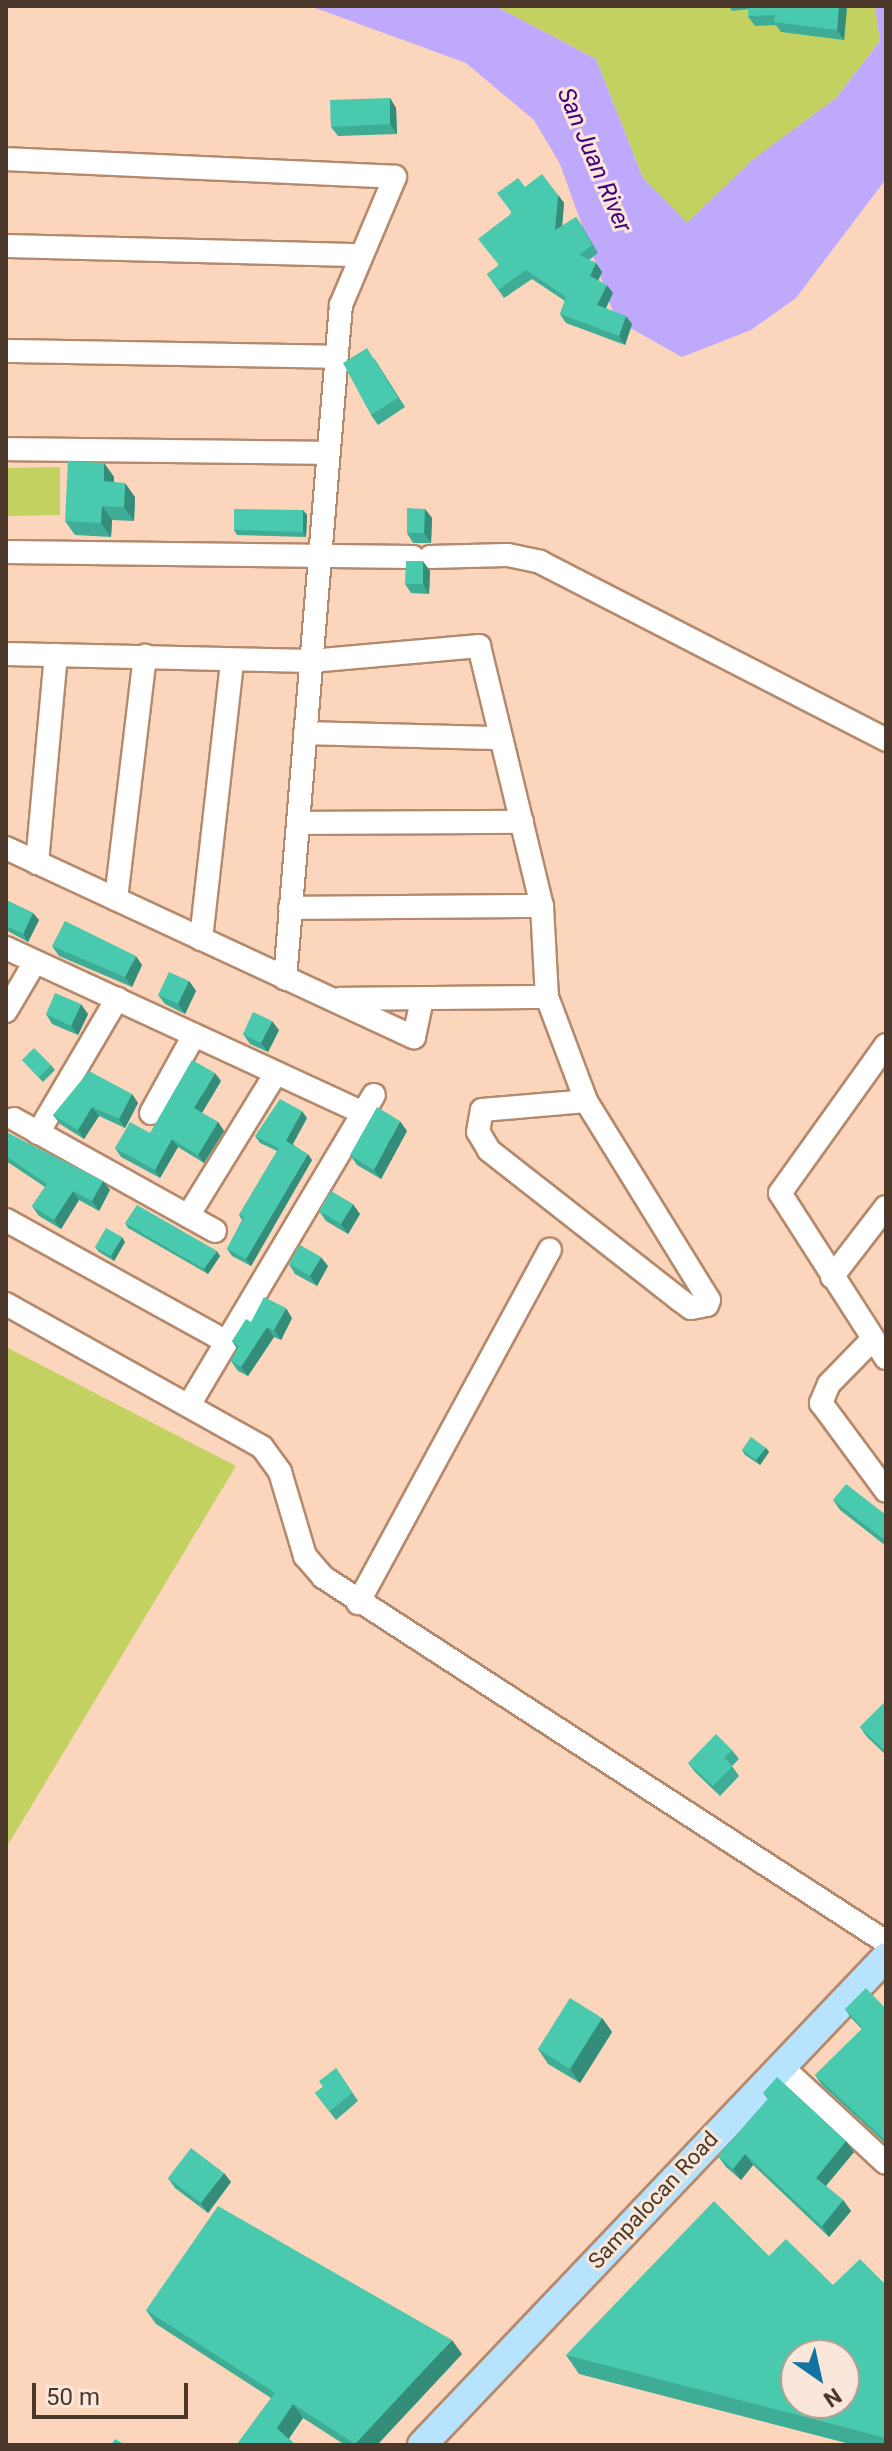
<!DOCTYPE html>
<html>
<head>
<meta charset="utf-8">
<style>
	body { margin:0 }
	#map { position:relative; width:892px; height:2451px; overflow:hidden; background:#fbd5bc; font-family:Roboto,sans-serif }
	div>[style] { position:absolute }
	.green>* { inset:0; background:#c3d161 }
	.water>* { inset:0; background:#bfa9fd }
	.roads { filter:drop-shadow(2px 0 #b5896b) drop-shadow(-2px 0 #b5896b) drop-shadow(0 2px #b5896b) drop-shadow(0 -2px #b5896b) }
	.minor>* { height:22px; margin:-11px; padding:0 11px; transform-origin:11px; border-radius:11px; background:#fff }
	.major>* { height:28px; margin:-14px; padding:0 14px; transform-origin:14px; border-radius:14px; background:#b7e3fe }
	.wall>* { inset:0; background:#3fad95 }
	.shaded-wall>* { inset:0; background:#338d79 }
	.building>* { inset:0; background:#49c9ad }
	span { translate:-50% -50%; white-space:nowrap; text-align:center; line-height:1.15; -webkit-text-stroke:6px #fae7da; paint-order:stroke }
	.street-label { font-size:22px; color:#4b382b }
	.water-label { font-size:24px; color:#410082; font-style:italic }
	.frame { position:absolute; inset:0; border:8px solid #4b382b; pointer-events:none }
	.north { position:absolute; left:780px; top:2339px; width:80px; height:80px; box-sizing:border-box; background:#fae7da; border:2px solid #b4a194; border-radius:50%; rotate:146deg; font-size:22px; font-weight:700; line-height:32px; text-align:center; color:#4b382b }
	.north::after { content:''; display:block; margin:auto; width:28px; height:36px; background:#1374a1; clip-path:polygon(50% 0,100% 100%,50% 72%,0 100%) }
	.scale { position:absolute; left:32px; top:2383px; width:156px; height:36px; box-sizing:border-box; border:4px solid #4b382b; border-top:0; padding-left:10px; font-size:24px; line-height:28px; white-space:nowrap; color:#4b382b; -webkit-text-stroke:6px #fae7da; paint-order:stroke }
</style>
</head>
<body>
<div id="map">
	<div class="green">
		<div style="clip-path:polygon(495px 6px,875px 6px,880px 41px,836px 98px,748px 164px,687px 224px,643px 178px,596px 59px)"></div>
		<div style="clip-path:polygon(60px 467px,60px 515px,6px 516px,6px 468px)"></div>
		<div style="clip-path:polygon(6px 1347px,236px 1466px,6px 1848px)"></div>
	</div>
	<div class="water">
		<div style="clip-path:polygon(310px 6px,495px 6px,596px 59px,643px 178px,687px 223px,751px 161px,836px 98px,880px 41px,875px 6px,886px 6px,886px 179px,796px 298px,751px 330px,682px 357px,616px 320px,560px 164px,534px 120px,466px 63px)"></div>
	</div>
	<div class="roads">
		<div class="minor">
			<div style="left:6px;top:159px;width:389px;rotate:2.6deg"></div>
			<div style="left:395px;top:177px;width:139px;rotate:112.9deg"></div>
			<div style="left:341px;top:305px;width:676px;rotate:94.75deg"></div>
			<div style="left:6px;top:246px;width:354px;rotate:1.5deg"></div>
			<div style="left:6px;top:351px;width:330px;rotate:1deg"></div>
			<div style="left:6px;top:449px;width:322px;rotate:0.7deg"></div>
			<div style="left:6px;top:552px;width:407px;rotate:0.7deg"></div>
			<div style="left:430px;top:557px;width:78px;rotate:-1.5deg"></div>
			<div style="left:508px;top:555px;width:33px;rotate:12deg"></div>
			<div style="left:540px;top:562px;width:389px;rotate:27.2deg"></div>
			<div style="left:6px;top:654px;width:305px;rotate:1.3deg"></div>
			<div style="left:311px;top:661px;width:169px;rotate:-5.1deg"></div>
			<div style="left:479px;top:646px;width:268px;rotate:76.4deg"></div>
			<div style="left:542px;top:906px;width:91px;rotate:86.9deg"></div>
			<div style="left:547px;top:997px;width:111px;rotate:69.4deg"></div>
			<div style="left:586px;top:1101px;width:234px;rotate:58.3deg"></div>
			<div style="left:709px;top:1300px;width:5px;rotate:112deg"></div>
			<div style="left:707px;top:1305px;width:16px;rotate:169deg"></div>
			<div style="left:691px;top:1308px;width:14px;rotate:-144deg"></div>
			<div style="left:680px;top:1300px;width:243px;rotate:-141.9deg"></div>
			<div style="left:489px;top:1150px;width:21px;rotate:-121deg"></div>
			<div style="left:478px;top:1132px;width:22px;rotate:-80deg"></div>
			<div style="left:482px;top:1110px;width:104px;rotate:-4.9deg"></div>
			<div style="left:305px;top:733px;width:196px;rotate:1.5deg"></div>
			<div style="left:298px;top:823px;width:224px;rotate:-0.3deg"></div>
			<div style="left:6px;top:848px;width:450px;rotate:24.9deg"></div>
			<div style="left:414px;top:1037px;width:38px;rotate:-78deg"></div>
			<div style="left:37px;top:863px;width:209px;rotate:-84.8deg"></div>
			<div style="left:116px;top:899px;width:245px;rotate:-83.2deg"></div>
			<div style="left:290px;top:908px;width:252px;rotate:-0.5deg"></div>
			<div style="left:201px;top:939px;width:280px;rotate:-83.6deg"></div>
			<div style="left:6px;top:948px;width:393px;rotate:24.8deg"></div>
			<div style="left:340px;top:999px;width:207px;rotate:-0.6deg"></div>
			<div style="left:6px;top:1011px;width:57px;rotate:-59.4deg"></div>
			<div style="left:886px;top:1045px;width:182px;rotate:125.6deg"></div>
			<div style="left:780px;top:1193px;width:196px;rotate:57.3deg"></div>
			<div style="left:151px;top:1113px;width:89px;rotate:-61.1deg"></div>
			<div style="left:14px;top:1119px;width:230px;rotate:29.1deg"></div>
			<div style="left:38px;top:1133px;width:156px;rotate:-59.5deg"></div>
			<div style="left:188px;top:1216px;width:168px;rotate:-58.4deg"></div>
			<div style="left:6px;top:1220px;width:252px;rotate:28.9deg"></div>
			<div style="left:832px;top:1277px;width:88px;rotate:-52.4deg"></div>
			<div style="left:6px;top:1304px;width:293px;rotate:29.2deg"></div>
			<div style="left:262px;top:1447px;width:31px;rotate:54deg"></div>
			<div style="left:280px;top:1472px;width:88px;rotate:73.4deg"></div>
			<div style="left:305px;top:1556px;width:28px;rotate:49deg"></div>
			<div style="left:323px;top:1577px;width:671px;rotate:32.96deg"></div>
			<div style="left:871px;top:1341px;width:60px;rotate:134.3deg"></div>
			<div style="left:829px;top:1384px;width:21px;rotate:113deg"></div>
			<div style="left:821px;top:1403px;width:109px;rotate:53.5deg"></div>
			<div style="left:189px;top:1405px;width:361px;rotate:-59.2deg"></div>
			<div style="left:358px;top:1603px;width:402px;rotate:-61.5deg"></div>
			<div style="left:780px;top:2065px;width:144px;rotate:42.8deg"></div>
		</div>
		<div class="major">
			<div style="left:422px;top:2445px;width:673px;rotate:-46.44deg"></div>
		</div>
	</div>
	<div class="wall">
		<div style="clip-path:polygon(729px 6px,847px 6px,844px 40px,781px 32px,776px 25px,755px 26px,748px 16px,748px 9px,732px 11px)"></div>
		<div style="clip-path:polygon(390px 98px,396px 108px,397px 134px,338px 136px,331px 127px)"></div>
		<div style="clip-path:polygon(525px 187px,558px 195px,564px 203px,562px 226px,576px 217px,582px 226px,598px 253px,589px 260px,596px 263px,602px 272px,598px 280px,613px 293px,606px 308px,632px 324px,625px 345px,566px 323px,560px 314px,565px 301px,532px 279px,504px 298px,487px 274px,498px 266px,511px 213px)"></div>
		<div style="clip-path:polygon(374px 358px,405px 407px,378px 425px,371px 415px)"></div>
		<div style="clip-path:polygon(104px 463px,114px 477px,114px 482px,135px 497px,134px 521px,112px 520px,111px 537px,75px 535px,65px 521px)"></div>
		<div style="clip-path:polygon(425px 509px,432px 518px,431px 543px,413px 543px,407px 533px)"></div>
		<div style="clip-path:polygon(303px 510px,307px 515px,306px 537px,237px 535px,234px 530px)"></div>
		<div style="clip-path:polygon(430px 571px,429px 594px,411px 593px,405px 584px)"></div>
		<div style="clip-path:polygon(6px 900px,33px 913px,39px 920px,28px 942px,6px 930px)"></div>
		<div style="clip-path:polygon(52px 946px,142px 965px,132px 987px,59px 956px)"></div>
		<div style="clip-path:polygon(189px 981px,196px 991px,185px 1014px,165px 1004px,158px 995px)"></div>
		<div style="clip-path:polygon(46px 1014px,88px 1014px,78px 1035px,52px 1024px)"></div>
		<div style="clip-path:polygon(279px 1030px,268px 1052px,250px 1044px,243px 1034px)"></div>
		<div style="clip-path:polygon(22px 1060px,51px 1065px,55px 1070px,43px 1082px)"></div>
		<div style="clip-path:polygon(221px 1081px,202px 1113px,218px 1122px,224px 1131px,204px 1163px,178px 1147px,160px 1178px,121px 1157px,115px 1148px,150px 1133px)"></div>
		<div style="clip-path:polygon(132px 1094px,138px 1103px,125px 1128px,99px 1116px,84px 1139px,60px 1124px,53px 1115px)"></div>
		<div style="clip-path:polygon(307px 1118px,293px 1144px,312px 1160px,251px 1266px,232px 1256px,227px 1249px,242px 1220px,239px 1215px,277px 1151px,260px 1143px,255px 1136px)"></div>
		<div style="clip-path:polygon(407px 1131px,381px 1179px,357px 1165px,350px 1155px)"></div>
		<div style="clip-path:polygon(6px 1132px,110px 1190px,99px 1211px,79px 1200px,61px 1229px,39px 1216px,32px 1206px,45px 1187px,6px 1161px)"></div>
		<div style="clip-path:polygon(319px 1211px,360px 1214px,348px 1234px,326px 1221px)"></div>
		<div style="clip-path:polygon(125px 1223px,220px 1256px,208px 1274px,128px 1228px)"></div>
		<div style="clip-path:polygon(125px 1242px,114px 1261px,99px 1252px,95px 1247px)"></div>
		<div style="clip-path:polygon(289px 1264px,328px 1266px,317px 1286px,295px 1274px)"></div>
		<div style="clip-path:polygon(292px 1318px,281px 1340px,274px 1337px,248px 1376px,238px 1371px,231px 1361px,237px 1349px,232px 1341px,251px 1322px)"></div>
		<div style="clip-path:polygon(766px 1448px,769px 1452px,760px 1465px,745px 1455px,742px 1450px)"></div>
		<div style="clip-path:polygon(833px 1500px,886px 1515px,886px 1546px,840px 1510px)"></div>
		<div style="clip-path:polygon(886px 1701px,886px 1755px,867px 1737px,860px 1727px)"></div>
		<div style="clip-path:polygon(732px 1750px,739px 1759px,732px 1766px,739px 1776px,720px 1796px,695px 1772px,688px 1763px)"></div>
		<div style="clip-path:polygon(845px 2009px,886px 2009px,886px 2144px,822px 2085px,815px 2075px,862px 2029px,852px 2019px)"></div>
		<div style="clip-path:polygon(602px 2018px,612px 2032px,580px 2083px,548px 2064px,538px 2049px)"></div>
		<div style="clip-path:polygon(336px 2068px,358px 2101px,336px 2120px,315px 2093px,323px 2087px)"></div>
		<div style="clip-path:polygon(763px 2093px,854px 2152px,826px 2186px,843px 2200px,851px 2211px,829px 2237px,753px 2165px,741px 2180px,726px 2167px,718px 2156px,768px 2099px)"></div>
		<div style="clip-path:polygon(168px 2178px,231px 2182px,208px 2213px,175px 2188px)"></div>
		<div style="clip-path:polygon(769px 2256px,833px 2285px,886px 2285px,886px 2445px,854px 2445px,579px 2374px,566px 2355px)"></div>
		<div style="clip-path:polygon(146px 2310px,462px 2354px,377px 2445px,345px 2445px,303px 2418px,289px 2439px,296px 2445px,240px 2445px,238px 2443px,271px 2398px,156px 2324px)"></div>
	</div>
	<div class="shaded-wall">
		<div style="clip-path:polygon(839px 6px,847px 6px,844px 40px,837px 30px)"></div>
		<div style="clip-path:polygon(390px 98px,396px 108px,397px 134px,390px 124px)"></div>
		<div style="clip-path:polygon(558px 195px,564px 203px,561px 239px,555px 230px)"></div>
		<div style="clip-path:polygon(596px 263px,602px 272px,596px 285px,590px 276px)"></div>
		<div style="clip-path:polygon(607px 285px,613px 293px,603px 314px,597px 305px)"></div>
		<div style="clip-path:polygon(626px 316px,632px 324px,625px 345px,619px 336px)"></div>
		<div style="clip-path:polygon(104px 463px,114px 477px,114px 495px,104px 481px)"></div>
		<div style="clip-path:polygon(125px 483px,135px 497px,134px 521px,124px 507px)"></div>
		<div style="clip-path:polygon(102px 506px,112px 520px,111px 537px,101px 523px)"></div>
		<div style="clip-path:polygon(425px 509px,432px 518px,431px 543px,424px 533px)"></div>
		<div style="clip-path:polygon(303px 510px,307px 515px,306px 537px,303px 532px)"></div>
		<div style="clip-path:polygon(423px 561px,430px 571px,429px 594px,423px 584px)"></div>
		<div style="clip-path:polygon(33px 913px,39px 920px,28px 942px,23px 934px)"></div>
		<div style="clip-path:polygon(136px 956px,142px 965px,132px 987px,125px 977px)"></div>
		<div style="clip-path:polygon(189px 981px,196px 991px,185px 1014px,178px 1004px)"></div>
		<div style="clip-path:polygon(81px 1004px,88px 1014px,78px 1035px,71px 1026px)"></div>
		<div style="clip-path:polygon(272px 1021px,279px 1030px,268px 1052px,261px 1043px)"></div>
		<div style="clip-path:polygon(215px 1073px,221px 1081px,200px 1116px,194px 1108px)"></div>
		<div style="clip-path:polygon(132px 1094px,138px 1103px,125px 1128px,119px 1119px)"></div>
		<div style="clip-path:polygon(92px 1107px,99px 1116px,84px 1139px,78px 1130px)"></div>
		<div style="clip-path:polygon(302px 1111px,307px 1118px,291px 1147px,286px 1141px)"></div>
		<div style="clip-path:polygon(400px 1121px,407px 1131px,381px 1179px,374px 1170px)"></div>
		<div style="clip-path:polygon(218px 1122px,224px 1131px,204px 1163px,198px 1155px)"></div>
		<div style="clip-path:polygon(172px 1139px,178px 1147px,160px 1178px,155px 1170px)"></div>
		<div style="clip-path:polygon(308px 1154px,312px 1160px,251px 1266px,246px 1259px)"></div>
		<div style="clip-path:polygon(103px 1181px,110px 1190px,99px 1211px,92px 1201px)"></div>
		<div style="clip-path:polygon(73px 1191px,79px 1200px,61px 1229px,54px 1220px)"></div>
		<div style="clip-path:polygon(353px 1204px,360px 1214px,348px 1234px,341px 1224px)"></div>
		<div style="clip-path:polygon(122px 1237px,125px 1242px,114px 1261px,111px 1256px)"></div>
		<div style="clip-path:polygon(217px 1251px,220px 1256px,208px 1274px,204px 1269px)"></div>
		<div style="clip-path:polygon(321px 1257px,328px 1266px,317px 1286px,310px 1276px)"></div>
		<div style="clip-path:polygon(286px 1308px,292px 1318px,281px 1340px,274px 1330px)"></div>
		<div style="clip-path:polygon(267px 1327px,274px 1337px,248px 1376px,241px 1367px)"></div>
		<div style="clip-path:polygon(766px 1448px,769px 1452px,760px 1465px,756px 1460px)"></div>
		<div style="clip-path:polygon(602px 2018px,612px 2032px,580px 2083px,570px 2069px)"></div>
		<div style="clip-path:polygon(846px 2141px,854px 2152px,823px 2189px,816px 2178px)"></div>
		<div style="clip-path:polygon(745px 2154px,753px 2165px,741px 2180px,733px 2169px)"></div>
		<div style="clip-path:polygon(224px 2173px,231px 2182px,208px 2213px,201px 2203px)"></div>
		<div style="clip-path:polygon(843px 2200px,851px 2211px,829px 2237px,822px 2226px)"></div>
		<div style="clip-path:polygon(452px 2340px,462px 2354px,377px 2445px,356px 2445px,355px 2444px)"></div>
		<div style="clip-path:polygon(293px 2404px,303px 2418px,286px 2442px,277px 2428px)"></div>
	</div>
	<div class="building">
		<div style="clip-path:polygon(748px 6px,839px 6px,837px 30px,774px 22px,775px 15px,748px 16px)"></div>
		<div style="clip-path:polygon(390px 98px,390px 124px,331px 127px,330px 100px)"></div>
		<div style="clip-path:polygon(542px 174px,558px 195px,555px 230px,576px 217px,592px 245px,579px 255px,596px 263px,590px 276px,607px 285px,597px 305px,626px 316px,619px 336px,560px 314px,566px 297px,526px 270px,498px 290px,487px 274px,499px 265px,478px 239px,512px 213px,497px 193px,518px 178px,525px 187px)"></div>
		<div style="clip-path:polygon(367px 348px,398px 398px,371px 415px,343px 363px)"></div>
		<div style="clip-path:polygon(68px 461px,104px 463px,104px 481px,125px 483px,124px 507px,102px 506px,101px 523px,65px 521px)"></div>
		<div style="clip-path:polygon(407px 508px,425px 509px,424px 533px,407px 533px)"></div>
		<div style="clip-path:polygon(234px 509px,303px 510px,303px 532px,234px 530px)"></div>
		<div style="clip-path:polygon(406px 561px,423px 561px,423px 584px,405px 584px)"></div>
		<div style="clip-path:polygon(6px 900px,33px 913px,23px 934px,6px 926px)"></div>
		<div style="clip-path:polygon(65px 921px,136px 956px,125px 977px,52px 946px)"></div>
		<div style="clip-path:polygon(169px 972px,189px 981px,178px 1004px,158px 995px)"></div>
		<div style="clip-path:polygon(55px 993px,81px 1004px,71px 1026px,46px 1014px)"></div>
		<div style="clip-path:polygon(253px 1012px,272px 1021px,261px 1043px,243px 1034px)"></div>
		<div style="clip-path:polygon(34px 1048px,51px 1065px,39px 1077px,22px 1060px)"></div>
		<div style="clip-path:polygon(192px 1060px,215px 1073px,194px 1108px,218px 1122px,198px 1155px,172px 1139px,155px 1170px,115px 1148px,130px 1122px,150px 1133px)"></div>
		<div style="clip-path:polygon(89px 1071px,132px 1094px,119px 1119px,92px 1107px,78px 1130px,53px 1115px)"></div>
		<div style="clip-path:polygon(280px 1099px,302px 1111px,286px 1141px,308px 1154px,246px 1259px,227px 1249px,244px 1217px,239px 1215px,279px 1148px,255px 1136px)"></div>
		<div style="clip-path:polygon(377px 1107px,400px 1121px,374px 1170px,350px 1155px)"></div>
		<div style="clip-path:polygon(6px 1132px,103px 1181px,92px 1201px,73px 1191px,54px 1220px,32px 1206px,47px 1184px,6px 1156px)"></div>
		<div style="clip-path:polygon(331px 1191px,353px 1204px,341px 1224px,319px 1211px)"></div>
		<div style="clip-path:polygon(137px 1205px,217px 1251px,204px 1269px,125px 1223px)"></div>
		<div style="clip-path:polygon(106px 1228px,122px 1237px,111px 1256px,95px 1247px)"></div>
		<div style="clip-path:polygon(300px 1245px,321px 1257px,310px 1276px,289px 1264px)"></div>
		<div style="clip-path:polygon(264px 1297px,286px 1308px,274px 1330px,267px 1327px,241px 1367px,231px 1361px,239px 1346px,232px 1341px,246px 1319px,251px 1322px)"></div>
		<div style="clip-path:polygon(751px 1437px,766px 1448px,756px 1460px,742px 1450px)"></div>
		<div style="clip-path:polygon(846px 1484px,886px 1515px,886px 1541px,833px 1500px)"></div>
		<div style="clip-path:polygon(886px 1701px,886px 1750px,885px 1751px,860px 1727px)"></div>
		<div style="clip-path:polygon(716px 1734px,732px 1750px,724px 1758px,733px 1766px,713px 1786px,688px 1763px)"></div>
		<div style="clip-path:polygon(866px 1988px,886px 2009px,886px 2141px,815px 2075px,863px 2028px,845px 2009px)"></div>
		<div style="clip-path:polygon(570px 1998px,602px 2018px,570px 2069px,538px 2049px)"></div>
		<div style="clip-path:polygon(336px 2068px,352px 2093px,330px 2111px,315px 2093px,323px 2087px,319px 2081px)"></div>
		<div style="clip-path:polygon(777px 2077px,846px 2141px,816px 2178px,843px 2200px,822px 2226px,745px 2154px,733px 2169px,718px 2156px,769px 2098px,763px 2093px)"></div>
		<div style="clip-path:polygon(191px 2148px,224px 2173px,201px 2203px,168px 2178px)"></div>
		<div style="clip-path:polygon(evenodd,714px 2201px,769px 2256px,786px 2239px,833px 2285px,860px 2259px,886px 2285px,886px 2438px,566px 2355px,714px 2201px,796px 2355px,844px 2355px,844px 2403px,796px 2403px,796px 2355px)"></div>
		<div style="clip-path:polygon(218px 2206px,452px 2340px,355px 2444px,293px 2404px,277px 2428px,295px 2445px,241px 2445px,238px 2443px,275px 2393px,146px 2310px)"></div>
		<div style="clip-path:polygon(115px 2439px,126px 2445px,111px 2445px)"></div>
	</div>
	<div class="street-label">
		<span style="left:653px;top:2200px;rotate:-47deg">Sampalocan Road</span>
	</div>
	<div class="water-label">
		<span style="left:594px;top:160px;rotate:67deg">San Juan River</span>
	</div>
	<div class="frame"></div>
	<div class="north">N</div>
	<div class="scale">50 m</div>
</div>
</body>
</html>
